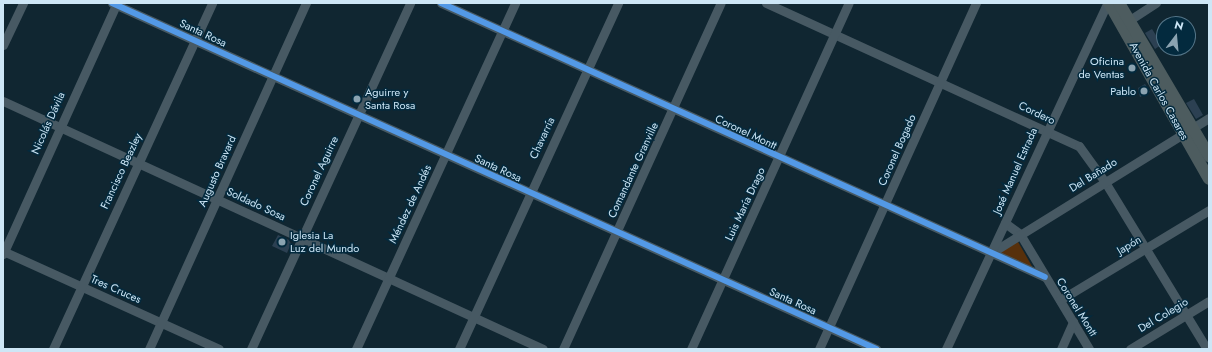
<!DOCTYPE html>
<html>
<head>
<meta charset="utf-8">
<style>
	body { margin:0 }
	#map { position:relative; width:1212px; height:352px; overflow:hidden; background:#102631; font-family:Jost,sans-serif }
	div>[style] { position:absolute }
	.green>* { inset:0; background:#57300b }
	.building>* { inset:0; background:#2c4052 }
	.minor>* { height:9px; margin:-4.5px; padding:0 4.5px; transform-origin:4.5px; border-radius:4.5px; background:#475963 }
	.major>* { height:12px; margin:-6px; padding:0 6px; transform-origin:6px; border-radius:6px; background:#4d5c5f }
	.cycleway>* { height:6px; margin:-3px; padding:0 3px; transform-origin:3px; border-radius:3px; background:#5399e6 }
	.dots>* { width:11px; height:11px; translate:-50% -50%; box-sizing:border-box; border:2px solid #032a3e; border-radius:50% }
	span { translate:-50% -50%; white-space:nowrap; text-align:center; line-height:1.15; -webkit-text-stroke:3px #032a3e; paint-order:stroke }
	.street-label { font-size:11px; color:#cde6f6 }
	.poi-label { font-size:11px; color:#cde6f6 }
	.right { translate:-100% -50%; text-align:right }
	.left { translate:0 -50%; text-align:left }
	.frame { position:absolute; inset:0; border:4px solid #cde6f6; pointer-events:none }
	.north { position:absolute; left:1156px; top:16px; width:40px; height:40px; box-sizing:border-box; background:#032a3e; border:1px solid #547588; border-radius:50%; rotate:16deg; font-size:11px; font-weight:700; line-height:16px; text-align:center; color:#cde6f6 }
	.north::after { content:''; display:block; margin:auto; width:14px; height:18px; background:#8ba3b1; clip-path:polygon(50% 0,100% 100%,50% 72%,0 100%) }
</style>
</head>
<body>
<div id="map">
	<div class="green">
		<div style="clip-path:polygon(1017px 240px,1033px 268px,998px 253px)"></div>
	</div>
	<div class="building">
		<div style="clip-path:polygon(1152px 29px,1157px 37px,1164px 32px,1164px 43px,1155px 49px,1145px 33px)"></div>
		<div style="clip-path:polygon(1145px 84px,1150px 92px,1140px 97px,1138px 88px)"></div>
		<div style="clip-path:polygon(1194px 99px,1203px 115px,1196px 119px,1186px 103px)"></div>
		<div style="clip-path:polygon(278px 235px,289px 240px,291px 244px,287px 253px,272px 246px)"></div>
	</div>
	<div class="minor">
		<div style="left:112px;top:3px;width:839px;rotate:24.36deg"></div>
		<div style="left:441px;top:3px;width:663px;rotate:24.4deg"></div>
		<div style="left:766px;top:3px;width:344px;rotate:24.6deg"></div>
		<div style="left:1079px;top:146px;width:44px;rotate:54.2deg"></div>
		<div style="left:1105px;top:182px;width:196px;rotate:58.6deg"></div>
		<div style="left:1125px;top:23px;width:37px;rotate:-33deg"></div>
		<div style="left:3px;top:45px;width:47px;rotate:-64.5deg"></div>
		<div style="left:3px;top:101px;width:594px;rotate:24.67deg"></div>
		<div style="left:1005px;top:223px;width:19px;rotate:36deg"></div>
		<div style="left:1020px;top:234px;width:134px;rotate:59deg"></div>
		<div style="left:3px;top:251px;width:237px;rotate:24.4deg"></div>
		<div style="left:991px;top:253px;width:256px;rotate:-31.8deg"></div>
		<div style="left:3px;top:254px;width:276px;rotate:-65.6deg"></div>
		<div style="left:1060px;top:300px;width:174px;rotate:-31.1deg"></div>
		<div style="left:53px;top:349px;width:381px;rotate:-65.3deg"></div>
		<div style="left:149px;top:349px;width:380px;rotate:-65.6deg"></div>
		<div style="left:251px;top:349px;width:381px;rotate:-65.3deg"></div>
		<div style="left:356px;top:349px;width:381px;rotate:-65.3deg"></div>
		<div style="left:459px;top:349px;width:381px;rotate:-65.3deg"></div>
		<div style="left:563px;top:349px;width:380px;rotate:-65.5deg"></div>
		<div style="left:691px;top:349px;width:380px;rotate:-65.5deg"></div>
		<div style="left:819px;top:349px;width:380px;rotate:-65.6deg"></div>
		<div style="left:946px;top:349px;width:382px;rotate:-65deg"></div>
		<div style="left:1061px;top:349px;width:30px;rotate:-66deg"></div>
		<div style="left:1130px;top:349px;width:92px;rotate:-31.3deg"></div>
	</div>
	<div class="major">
		<div style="left:1109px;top:3px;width:202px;rotate:60.4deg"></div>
		<div style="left:1119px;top:3px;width:178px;rotate:59.5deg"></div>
	</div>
	<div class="cycleway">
		<div style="left:112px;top:3px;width:839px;rotate:24.36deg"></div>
		<div style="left:441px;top:3px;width:663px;rotate:24.4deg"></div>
	</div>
	<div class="dots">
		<div style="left:1132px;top:68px;background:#8ba3b1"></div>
		<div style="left:1144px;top:91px;background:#8ba3b1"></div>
		<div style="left:357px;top:99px;background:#8ba3b1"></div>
		<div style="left:282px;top:242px;background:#8ba3b1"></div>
	</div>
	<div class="street-label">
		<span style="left:203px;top:33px;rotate:25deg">Santa Rosa</span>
		<span style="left:1159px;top:91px;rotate:61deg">Avenida Carlos Casares</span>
		<span style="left:1037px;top:113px;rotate:25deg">Cordero</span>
		<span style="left:48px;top:123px;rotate:-66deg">Nicolás Dávila</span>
		<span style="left:746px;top:132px;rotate:25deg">Coronel Montt</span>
		<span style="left:542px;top:138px;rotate:-65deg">Chavarría</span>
		<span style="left:897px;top:150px;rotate:-66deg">Coronel Bogado</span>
		<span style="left:498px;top:168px;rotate:25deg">Santa Rosa</span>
		<span style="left:633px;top:170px;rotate:-65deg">Comandante Granville</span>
		<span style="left:121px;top:171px;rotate:-65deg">Francisco Beazley</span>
		<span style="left:217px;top:171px;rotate:-66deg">Augusto Bravard</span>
		<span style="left:319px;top:171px;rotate:-65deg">Coronel Aguirre</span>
		<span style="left:1015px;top:171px;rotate:-66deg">José Manuel Estrada</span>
		<span style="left:1093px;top:175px;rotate:-32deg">Del Bañado</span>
		<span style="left:256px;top:204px;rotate:25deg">Soldado Sosa</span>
		<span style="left:410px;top:204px;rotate:-65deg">Méndez de Andés</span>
		<span style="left:745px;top:204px;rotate:-65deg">Luis María Drago</span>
		<span style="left:1129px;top:245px;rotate:-31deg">Japón</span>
		<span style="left:116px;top:289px;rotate:24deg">Tres Cruces</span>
		<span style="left:793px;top:301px;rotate:24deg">Santa Rosa</span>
		<span style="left:1077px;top:307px;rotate:58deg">Coronel Montt</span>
		<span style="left:1163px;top:315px;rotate:-31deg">Del Colegio</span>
	</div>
	<div class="poi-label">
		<span class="right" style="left:1124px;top:68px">Oficina<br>de Ventas</span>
		<span class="right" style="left:1136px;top:91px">Pablo</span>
		<span class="left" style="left:365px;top:99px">Aguirre y<br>Santa Rosa</span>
		<span class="left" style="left:290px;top:242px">Iglesia La<br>Luz del Mundo</span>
	</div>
	<div class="frame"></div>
	<div class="north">N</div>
</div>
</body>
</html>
